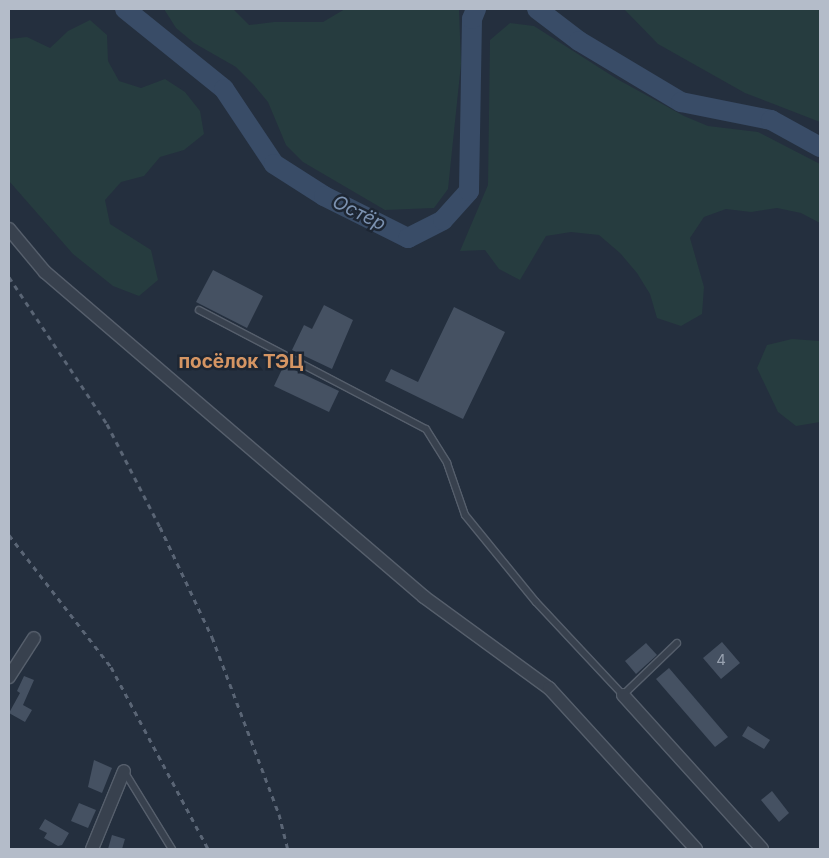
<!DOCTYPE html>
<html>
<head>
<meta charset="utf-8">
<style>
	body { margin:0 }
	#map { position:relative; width:829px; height:858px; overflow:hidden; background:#242f3e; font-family:Inter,sans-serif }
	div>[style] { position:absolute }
	.green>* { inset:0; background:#263c3f }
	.river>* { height:20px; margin:-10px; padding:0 10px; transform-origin:10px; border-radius:10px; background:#394c67 }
	.building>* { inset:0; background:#455162 }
	.roads { filter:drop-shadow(1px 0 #565f6c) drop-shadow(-1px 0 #565f6c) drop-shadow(0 1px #565f6c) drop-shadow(0 -1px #565f6c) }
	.lane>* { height:6px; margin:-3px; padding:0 3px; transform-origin:3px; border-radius:3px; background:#38414e }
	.street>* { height:12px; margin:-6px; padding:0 6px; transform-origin:6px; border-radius:6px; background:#38414e }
	.rail>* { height:3px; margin-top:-1.5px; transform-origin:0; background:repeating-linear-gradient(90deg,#5a6575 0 5px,transparent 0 10px) }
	span { translate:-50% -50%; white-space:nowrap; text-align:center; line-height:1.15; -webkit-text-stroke:5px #1d2633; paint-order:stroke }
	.number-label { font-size:15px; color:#98a1af }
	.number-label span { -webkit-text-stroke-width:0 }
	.water-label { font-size:19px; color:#7c92b1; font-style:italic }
	.neighbourhood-label { font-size:19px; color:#d59563; font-weight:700 }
	.frame { position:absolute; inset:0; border:10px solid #b4bcc9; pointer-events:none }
</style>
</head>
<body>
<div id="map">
	<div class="green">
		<div style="clip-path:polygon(164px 9px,233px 9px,249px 25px,274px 22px,323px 22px,345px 9px,459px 9px,461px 64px,448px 189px,434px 208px,385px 210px,303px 162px,286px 145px,268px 102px,253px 84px,236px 67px,194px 43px,176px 28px)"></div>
		<div style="clip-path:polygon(624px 9px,820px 9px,820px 122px,745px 93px,658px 44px)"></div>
		<div style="clip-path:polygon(90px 20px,107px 35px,108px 61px,119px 81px,141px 88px,165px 79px,185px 92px,200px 111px,204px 134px,184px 150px,160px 157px,144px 176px,121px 182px,105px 200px,110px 224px,151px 250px,158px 280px,139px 296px,113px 286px,73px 254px,9px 181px,9px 39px,27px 37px,50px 48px,68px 31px)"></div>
		<div style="clip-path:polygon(510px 23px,534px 26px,617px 79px,684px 116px,708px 126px,758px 132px,820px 164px,820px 223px,801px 213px,777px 208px,751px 212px,726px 209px,704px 217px,690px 238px,704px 287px,702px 314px,681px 326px,657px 318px,650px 294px,637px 273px,620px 253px,599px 235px,571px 232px,546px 236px,520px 280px,499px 269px,485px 250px,460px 251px,488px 185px,490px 40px)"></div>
		<div style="clip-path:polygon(792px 339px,820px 341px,820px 422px,796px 426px,778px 412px,757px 368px,767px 345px)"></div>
	</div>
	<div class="river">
		<div style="left:125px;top:9px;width:127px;rotate:38.9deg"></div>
		<div style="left:224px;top:89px;width:90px;rotate:56.3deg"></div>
		<div style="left:274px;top:164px;width:59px;rotate:32.6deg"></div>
		<div style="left:324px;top:196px;width:94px;rotate:26.6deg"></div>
		<div style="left:408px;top:238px;width:39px;rotate:-27deg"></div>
		<div style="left:443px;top:220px;width:39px;rotate:-48deg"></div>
		<div style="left:469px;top:191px;width:172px;rotate:-89deg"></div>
		<div style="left:472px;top:19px;width:11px;rotate:-68deg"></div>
		<div style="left:537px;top:9px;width:53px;rotate:37.3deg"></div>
		<div style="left:579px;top:41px;width:119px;rotate:30.9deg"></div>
		<div style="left:681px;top:102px;width:92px;rotate:11.3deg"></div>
		<div style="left:771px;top:120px;width:56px;rotate:28.9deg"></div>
	</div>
	<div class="building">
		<div style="clip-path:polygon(213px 270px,263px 296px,247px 328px,196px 302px)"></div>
		<div style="clip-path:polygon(324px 305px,353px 320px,332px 369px,292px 350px,304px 325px,312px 329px)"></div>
		<div style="clip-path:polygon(454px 307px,505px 332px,463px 419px,385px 381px,391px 369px,418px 382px)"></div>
		<div style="clip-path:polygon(284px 365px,339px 391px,329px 412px,274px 386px)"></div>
		<div style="clip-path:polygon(722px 642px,740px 663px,721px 679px,703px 658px)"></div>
		<div style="clip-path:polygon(646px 643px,657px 655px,636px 674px,625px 661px)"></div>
		<div style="clip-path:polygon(669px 668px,728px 737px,715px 747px,656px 679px)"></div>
		<div style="clip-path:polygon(24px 676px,34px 680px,23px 705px,32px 710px,25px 722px,9px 713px,20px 693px,17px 691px)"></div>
		<div style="clip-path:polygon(748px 726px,770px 740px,764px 749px,742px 736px)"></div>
		<div style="clip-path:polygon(94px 760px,112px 768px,102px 793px,88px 787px)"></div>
		<div style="clip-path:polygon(772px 791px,789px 813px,779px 822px,761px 800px)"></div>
		<div style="clip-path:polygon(79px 803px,96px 810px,88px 828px,71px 821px)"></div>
		<div style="clip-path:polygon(45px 819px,69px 833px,62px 845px,58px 846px,44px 838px,47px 833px,39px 829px)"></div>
		<div style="clip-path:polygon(112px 835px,125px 839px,122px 849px,108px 849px)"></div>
	</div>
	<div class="roads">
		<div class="lane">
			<div style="left:199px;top:310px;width:256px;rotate:27.7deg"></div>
			<div style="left:426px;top:429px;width:40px;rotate:58deg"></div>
			<div style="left:447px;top:463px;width:55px;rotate:70.9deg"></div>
			<div style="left:465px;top:515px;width:112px;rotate:50.8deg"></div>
			<div style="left:536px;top:602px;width:127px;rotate:46.9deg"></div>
			<div style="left:623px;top:695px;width:75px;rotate:-43.9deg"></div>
			<div style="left:124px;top:771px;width:92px;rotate:58.4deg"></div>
		</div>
		<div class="street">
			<div style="left:9px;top:229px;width:56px;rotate:50.1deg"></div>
			<div style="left:45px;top:272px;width:499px;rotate:40.6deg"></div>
			<div style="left:424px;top:597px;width:155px;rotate:36.1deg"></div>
			<div style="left:549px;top:688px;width:218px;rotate:47.6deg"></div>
			<div style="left:9px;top:677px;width:46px;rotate:-57.3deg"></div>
			<div style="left:623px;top:695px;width:207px;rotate:47.9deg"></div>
			<div style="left:92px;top:849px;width:84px;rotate:-67.7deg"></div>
		</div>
	</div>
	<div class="rail">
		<div style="left:9px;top:277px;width:177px;rotate:56.3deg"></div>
		<div style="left:107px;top:424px;width:116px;rotate:62.8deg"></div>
		<div style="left:160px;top:527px;width:122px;rotate:64.7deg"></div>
		<div style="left:212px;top:637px;width:189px;rotate:69.3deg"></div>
		<div style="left:279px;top:814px;width:36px;rotate:76deg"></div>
		<div style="left:9px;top:535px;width:167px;rotate:52.3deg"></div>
		<div style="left:111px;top:667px;width:206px;rotate:61.9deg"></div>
	</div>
	<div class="number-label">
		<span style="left:721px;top:660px">4</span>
	</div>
	<div class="water-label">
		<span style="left:359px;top:213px;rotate:26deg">Остёр</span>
	</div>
	<div class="neighbourhood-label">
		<span style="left:241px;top:362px">посёлок ТЭЦ</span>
	</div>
	<div class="frame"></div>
</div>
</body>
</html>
